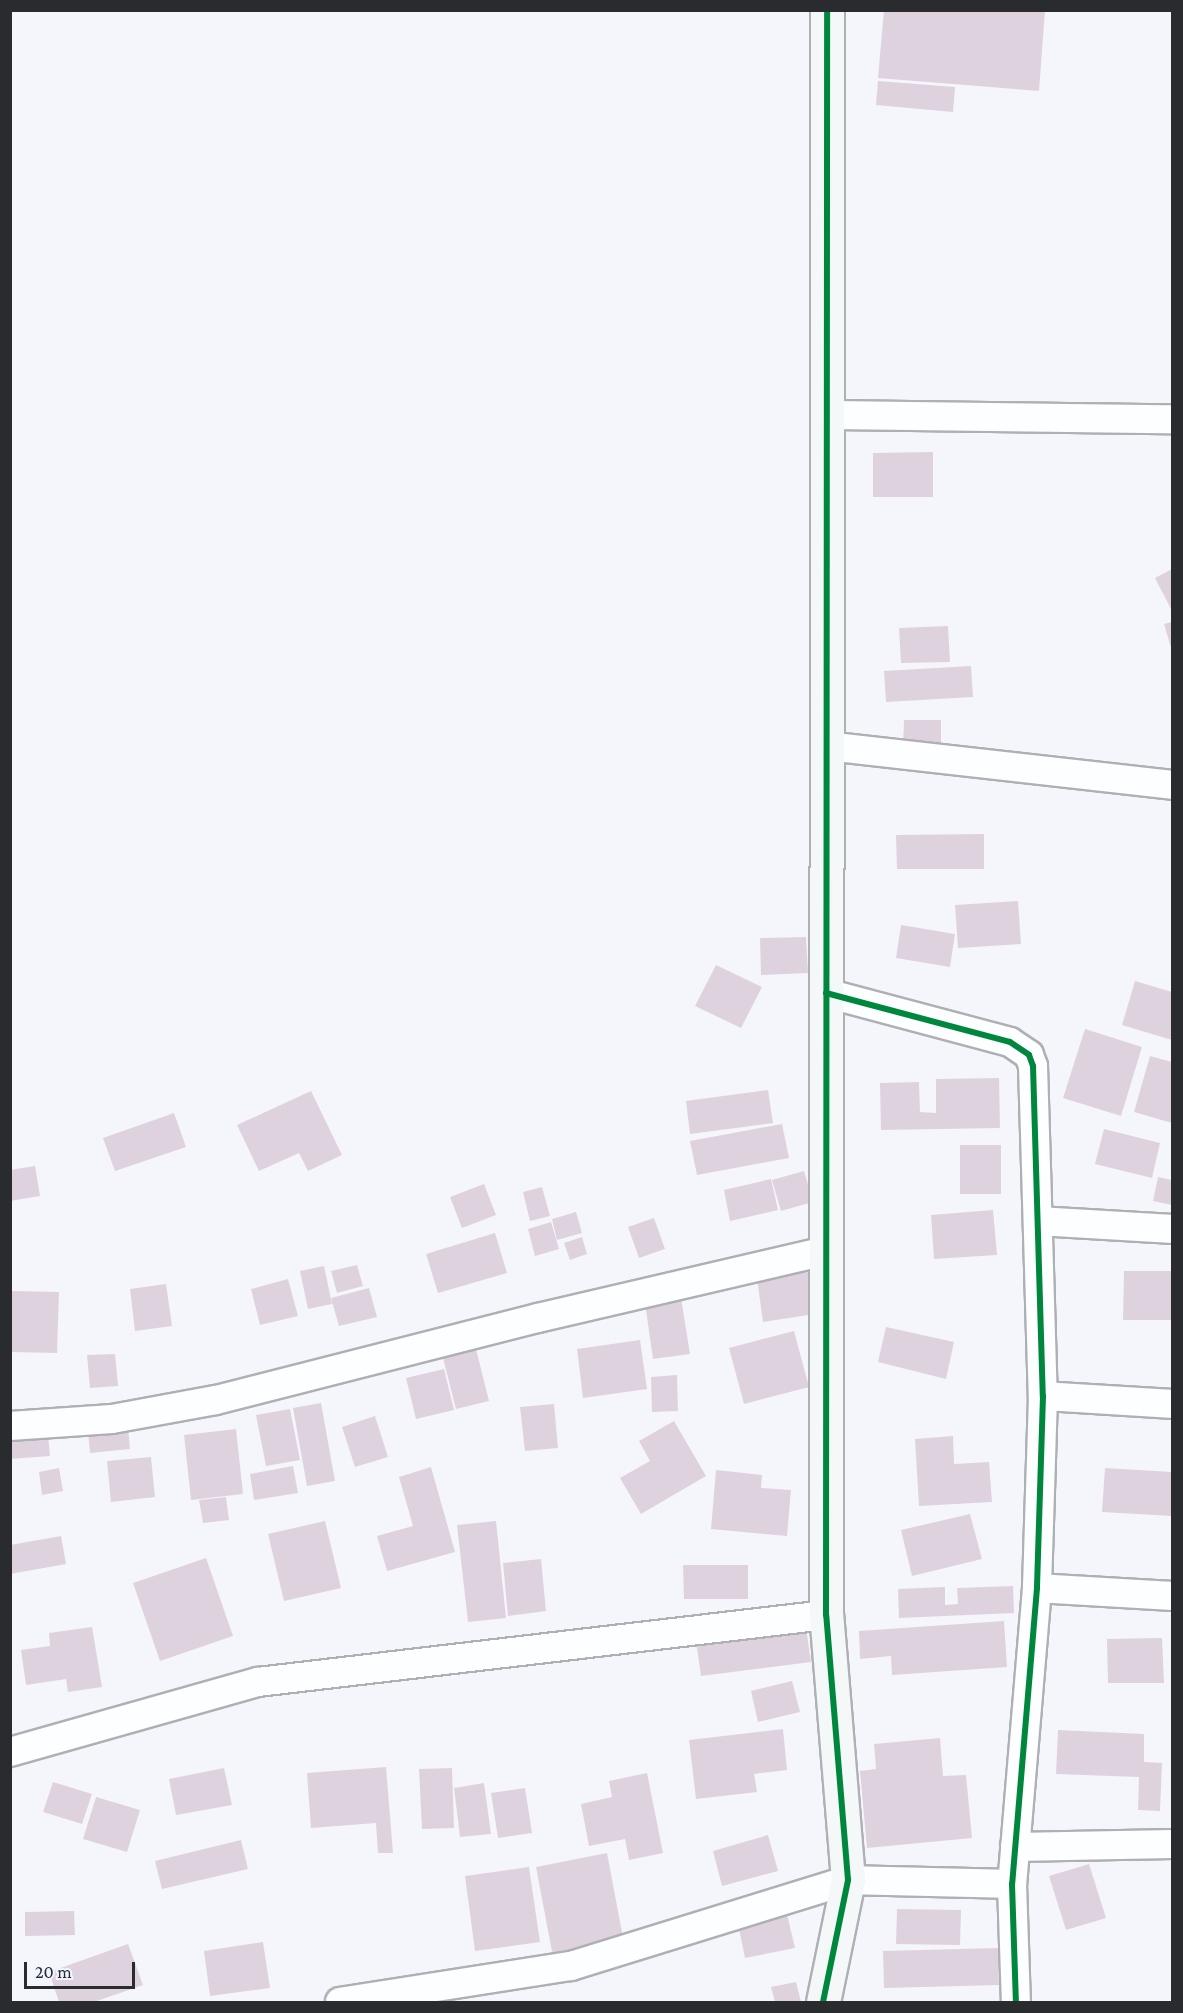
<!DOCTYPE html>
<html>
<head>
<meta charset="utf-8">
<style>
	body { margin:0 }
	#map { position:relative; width:1183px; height:2013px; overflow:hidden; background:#f4f6fc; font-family:"Crimson Pro",serif }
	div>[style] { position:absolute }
	.building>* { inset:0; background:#dfd2df }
	.roads { filter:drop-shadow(2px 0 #aeb0b4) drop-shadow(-2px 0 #aeb0b4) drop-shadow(0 2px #aeb0b4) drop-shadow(0 -2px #aeb0b4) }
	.street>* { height:28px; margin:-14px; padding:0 14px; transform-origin:14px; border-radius:14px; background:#fdfeff }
	.secondary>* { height:33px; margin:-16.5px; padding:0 16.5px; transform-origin:16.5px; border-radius:16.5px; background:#f4f8f9 }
	.cycleway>* { height:6px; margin:-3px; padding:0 3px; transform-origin:3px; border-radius:3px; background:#00873e }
	span { translate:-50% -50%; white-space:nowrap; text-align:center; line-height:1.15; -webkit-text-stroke:5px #f1f5ff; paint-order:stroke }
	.frame { position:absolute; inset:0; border:12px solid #2a2b2f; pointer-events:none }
	.scale { position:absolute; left:24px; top:1962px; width:111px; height:27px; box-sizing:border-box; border:3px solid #2a2b2f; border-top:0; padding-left:8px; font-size:18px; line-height:21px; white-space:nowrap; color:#2a2b2f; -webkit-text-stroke:4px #f1f5ff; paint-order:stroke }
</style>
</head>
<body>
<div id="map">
	<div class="building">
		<div style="clip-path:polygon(884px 10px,1045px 10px,1039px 91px,878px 78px)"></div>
		<div style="clip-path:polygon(878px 81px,955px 87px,953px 112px,876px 105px)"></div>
		<div style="clip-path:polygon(933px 452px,933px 497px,873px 497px,873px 453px)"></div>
		<div style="clip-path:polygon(1172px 569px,1172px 611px,1155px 578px)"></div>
		<div style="clip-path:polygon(1172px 622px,1172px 651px,1164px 624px)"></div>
		<div style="clip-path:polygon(948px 626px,950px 662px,901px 663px,899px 628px)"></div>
		<div style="clip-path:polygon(971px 666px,973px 697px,886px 702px,884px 671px)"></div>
		<div style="clip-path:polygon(904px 720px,941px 720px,941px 748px,903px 748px)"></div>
		<div style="clip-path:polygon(984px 834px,984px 869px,897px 869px,896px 835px)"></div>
		<div style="clip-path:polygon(1018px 901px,1021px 944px,958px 948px,955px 905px)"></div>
		<div style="clip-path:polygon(901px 925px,955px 934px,950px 967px,896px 958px)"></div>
		<div style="clip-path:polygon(806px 937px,808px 973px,761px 975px,760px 938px)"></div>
		<div style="clip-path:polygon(716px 965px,762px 987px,741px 1028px,695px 1006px)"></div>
		<div style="clip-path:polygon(1135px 981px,1172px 992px,1172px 1040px,1122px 1025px)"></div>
		<div style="clip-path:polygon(1085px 1029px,1142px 1047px,1121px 1116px,1063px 1098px)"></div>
		<div style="clip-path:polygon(1150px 1056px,1172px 1062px,1172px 1123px,1134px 1112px)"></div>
		<div style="clip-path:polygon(999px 1078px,1000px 1128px,881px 1130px,880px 1083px,919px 1082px,920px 1112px,936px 1113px,936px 1079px)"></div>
		<div style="clip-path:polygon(768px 1090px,773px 1123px,690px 1134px,686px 1101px)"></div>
		<div style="clip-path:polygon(311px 1091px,342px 1155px,308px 1171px,299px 1153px,259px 1171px,237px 1125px)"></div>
		<div style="clip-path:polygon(174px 1113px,186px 1147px,115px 1171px,103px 1138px)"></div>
		<div style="clip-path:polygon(782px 1124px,789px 1158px,697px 1175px,690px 1141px)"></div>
		<div style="clip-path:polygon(1104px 1129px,1160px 1143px,1152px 1178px,1095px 1164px)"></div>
		<div style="clip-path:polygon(960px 1145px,1001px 1145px,1001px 1194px,960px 1194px)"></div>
		<div style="clip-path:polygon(35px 1166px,40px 1196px,10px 1201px,10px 1170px)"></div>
		<div style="clip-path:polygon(804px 1171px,813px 1202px,781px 1211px,772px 1180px)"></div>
		<div style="clip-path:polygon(1158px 1177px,1172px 1180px,1172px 1205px,1153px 1201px)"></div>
		<div style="clip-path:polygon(771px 1179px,778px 1210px,730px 1221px,724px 1190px)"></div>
		<div style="clip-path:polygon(484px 1184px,496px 1215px,462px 1228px,450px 1197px)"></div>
		<div style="clip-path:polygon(542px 1187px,550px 1216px,530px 1221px,523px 1192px)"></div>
		<div style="clip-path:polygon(993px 1210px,997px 1255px,934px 1259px,931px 1215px)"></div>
		<div style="clip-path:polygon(576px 1212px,582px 1233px,557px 1240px,552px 1219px)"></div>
		<div style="clip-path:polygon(654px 1218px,665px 1249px,639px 1258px,628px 1227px)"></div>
		<div style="clip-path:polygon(551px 1222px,559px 1249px,535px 1256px,528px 1229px)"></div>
		<div style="clip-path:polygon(495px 1233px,507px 1273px,438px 1293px,426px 1254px)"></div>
		<div style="clip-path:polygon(582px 1237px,587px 1254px,570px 1260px,564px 1243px)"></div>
		<div style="clip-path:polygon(357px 1265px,363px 1286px,337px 1293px,331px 1271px)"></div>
		<div style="clip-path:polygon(324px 1266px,332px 1304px,308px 1309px,300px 1271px)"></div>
		<div style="clip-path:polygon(1124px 1271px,1172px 1271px,1172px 1320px,1123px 1320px)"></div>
		<div style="clip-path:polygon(809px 1272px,815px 1314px,763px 1322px,757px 1279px)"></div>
		<div style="clip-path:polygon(288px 1279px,298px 1316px,260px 1325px,251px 1289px)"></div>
		<div style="clip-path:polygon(166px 1284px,172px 1326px,135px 1331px,130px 1289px)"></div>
		<div style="clip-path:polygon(369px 1288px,377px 1317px,339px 1326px,331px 1298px)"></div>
		<div style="clip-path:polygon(10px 1291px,59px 1292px,57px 1353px,10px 1352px)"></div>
		<div style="clip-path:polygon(681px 1298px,690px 1354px,653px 1359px,645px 1303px)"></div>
		<div style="clip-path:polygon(886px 1327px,954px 1342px,946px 1379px,878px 1362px)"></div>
		<div style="clip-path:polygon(794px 1331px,809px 1387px,744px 1404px,729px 1348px)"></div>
		<div style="clip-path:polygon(640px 1340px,647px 1389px,583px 1398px,577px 1349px)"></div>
		<div style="clip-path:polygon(475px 1345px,489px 1401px,456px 1409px,442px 1354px)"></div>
		<div style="clip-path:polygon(115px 1354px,118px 1386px,90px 1388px,87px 1355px)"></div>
		<div style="clip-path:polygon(444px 1369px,454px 1410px,416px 1419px,406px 1378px)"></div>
		<div style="clip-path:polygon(677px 1375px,678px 1411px,652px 1412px,651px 1377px)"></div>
		<div style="clip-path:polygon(321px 1403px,335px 1481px,307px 1486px,293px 1408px)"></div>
		<div style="clip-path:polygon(554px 1404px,558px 1448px,525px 1451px,520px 1407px)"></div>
		<div style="clip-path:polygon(290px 1409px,300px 1460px,266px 1466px,256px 1415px)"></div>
		<div style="clip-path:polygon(375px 1416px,388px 1457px,355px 1467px,342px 1427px)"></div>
		<div style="clip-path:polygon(674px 1421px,706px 1476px,641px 1514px,620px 1478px,650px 1461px,639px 1441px)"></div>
		<div style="clip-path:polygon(128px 1428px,130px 1449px,90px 1453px,88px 1431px)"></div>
		<div style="clip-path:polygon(236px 1429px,243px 1494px,191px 1500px,184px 1435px)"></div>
		<div style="clip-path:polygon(48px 1435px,50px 1456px,10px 1459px,10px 1438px)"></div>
		<div style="clip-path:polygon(953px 1436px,954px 1464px,989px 1462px,992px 1502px,919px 1506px,915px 1439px)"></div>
		<div style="clip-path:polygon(151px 1457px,155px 1497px,111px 1502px,107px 1461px)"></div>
		<div style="clip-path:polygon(293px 1466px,298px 1493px,254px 1500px,250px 1474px)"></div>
		<div style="clip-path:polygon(431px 1467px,455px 1552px,387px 1571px,377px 1536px,413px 1526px,399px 1477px)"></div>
		<div style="clip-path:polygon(59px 1468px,63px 1491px,42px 1495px,39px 1472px)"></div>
		<div style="clip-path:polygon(1105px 1468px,1172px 1472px,1172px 1516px,1102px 1512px)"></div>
		<div style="clip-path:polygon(716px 1470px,762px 1475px,761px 1488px,791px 1490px,787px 1536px,711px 1529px)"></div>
		<div style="clip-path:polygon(226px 1497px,229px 1520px,203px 1523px,199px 1500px)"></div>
		<div style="clip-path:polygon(970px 1514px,982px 1559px,912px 1576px,901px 1530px)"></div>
		<div style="clip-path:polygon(325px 1521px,341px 1588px,284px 1601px,268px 1534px)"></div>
		<div style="clip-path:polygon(496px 1521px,506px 1618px,468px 1622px,457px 1525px)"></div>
		<div style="clip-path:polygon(61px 1536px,66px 1564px,10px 1574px,10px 1545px)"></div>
		<div style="clip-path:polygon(206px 1558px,233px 1636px,160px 1661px,133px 1583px)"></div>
		<div style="clip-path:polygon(541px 1559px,546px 1611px,508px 1616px,503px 1563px)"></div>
		<div style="clip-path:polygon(683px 1565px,748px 1565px,748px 1599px,684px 1599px)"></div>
		<div style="clip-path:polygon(1013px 1586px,1014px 1613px,899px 1618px,898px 1589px,945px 1587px,945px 1605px,958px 1604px,957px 1588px)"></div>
		<div style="clip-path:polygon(1004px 1621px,1007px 1667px,892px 1675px,891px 1656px,860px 1659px,859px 1631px)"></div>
		<div style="clip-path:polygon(92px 1627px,102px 1687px,68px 1692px,66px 1679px,26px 1685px,21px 1650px,50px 1646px,49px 1633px)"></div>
		<div style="clip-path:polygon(806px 1628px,811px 1662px,701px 1676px,696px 1641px)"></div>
		<div style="clip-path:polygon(1162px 1638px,1164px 1683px,1108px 1683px,1107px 1639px)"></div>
		<div style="clip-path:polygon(792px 1681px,800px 1712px,758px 1722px,751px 1691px)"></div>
		<div style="clip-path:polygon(783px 1729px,787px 1770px,754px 1774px,757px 1792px,696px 1799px,689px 1740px)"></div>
		<div style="clip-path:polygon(1058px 1730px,1144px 1734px,1144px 1762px,1162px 1763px,1160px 1811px,1138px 1810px,1139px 1777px,1056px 1774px)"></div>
		<div style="clip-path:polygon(940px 1738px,943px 1776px,966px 1775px,972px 1838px,867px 1848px,860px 1771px,876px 1769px,874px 1744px)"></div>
		<div style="clip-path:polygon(386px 1767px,393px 1853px,378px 1853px,376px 1823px,311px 1828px,307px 1773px)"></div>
		<div style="clip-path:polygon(224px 1768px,232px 1805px,176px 1815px,169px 1779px)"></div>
		<div style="clip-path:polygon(452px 1768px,454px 1828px,422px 1829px,419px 1769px)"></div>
		<div style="clip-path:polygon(647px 1773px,663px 1853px,629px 1860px,625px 1839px,589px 1846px,581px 1804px,612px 1797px,609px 1781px)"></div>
		<div style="clip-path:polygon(53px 1782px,92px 1794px,82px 1824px,43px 1812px)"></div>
		<div style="clip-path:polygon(484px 1783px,491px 1834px,460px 1837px,454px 1788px)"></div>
		<div style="clip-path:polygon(525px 1788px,532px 1833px,498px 1838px,491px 1793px)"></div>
		<div style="clip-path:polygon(96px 1797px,140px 1810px,127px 1852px,83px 1839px)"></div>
		<div style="clip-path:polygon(768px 1835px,778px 1871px,722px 1886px,713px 1851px)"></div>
		<div style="clip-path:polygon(241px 1840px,248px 1869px,162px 1889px,155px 1861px)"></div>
		<div style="clip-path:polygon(607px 1853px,624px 1943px,553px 1957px,536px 1867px)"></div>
		<div style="clip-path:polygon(1089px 1864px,1106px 1918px,1066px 1930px,1049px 1876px)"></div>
		<div style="clip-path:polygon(529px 1867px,540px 1942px,475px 1951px,465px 1876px)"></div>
		<div style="clip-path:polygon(897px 1909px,961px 1910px,960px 1945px,896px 1944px)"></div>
		<div style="clip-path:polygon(74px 1911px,75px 1935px,25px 1936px,25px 1912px)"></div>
		<div style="clip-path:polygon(787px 1914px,795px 1948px,745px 1958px,738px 1924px)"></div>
		<div style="clip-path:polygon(263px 1942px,270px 1988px,210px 1996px,204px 1951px)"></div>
		<div style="clip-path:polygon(128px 1944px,143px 1985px,94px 2002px,59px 2002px,49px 1972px)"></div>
		<div style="clip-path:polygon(998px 1948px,999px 1985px,884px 1988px,883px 1951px)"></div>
		<div style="clip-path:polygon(796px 1982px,801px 2002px,775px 2002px,771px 1987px)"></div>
	</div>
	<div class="roads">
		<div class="street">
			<div style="left:827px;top:415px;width:345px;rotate:0.7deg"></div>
			<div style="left:826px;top:746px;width:348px;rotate:6.4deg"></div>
			<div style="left:826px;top:993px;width:190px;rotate:14.9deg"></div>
			<div style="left:1010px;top:1042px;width:23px;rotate:34deg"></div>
			<div style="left:1029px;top:1055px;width:12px;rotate:70deg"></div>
			<div style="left:1033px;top:1066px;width:330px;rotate:88.3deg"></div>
			<div style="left:1043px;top:1396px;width:192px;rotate:91.8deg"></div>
			<div style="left:1037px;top:1588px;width:297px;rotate:94.8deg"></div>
			<div style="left:1012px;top:1884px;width:118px;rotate:88.1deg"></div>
			<div style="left:1039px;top:1221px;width:133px;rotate:3.4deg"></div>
			<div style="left:1043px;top:1396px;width:129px;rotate:3.5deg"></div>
			<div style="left:10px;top:1426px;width:102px;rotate:-3.9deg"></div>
			<div style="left:112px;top:1419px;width:106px;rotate:-10.4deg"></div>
			<div style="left:216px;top:1400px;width:332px;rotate:-14.3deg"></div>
			<div style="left:538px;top:1318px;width:296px;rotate:-13.1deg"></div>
			<div style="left:1037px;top:1588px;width:135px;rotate:3.4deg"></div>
			<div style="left:10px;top:1752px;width:258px;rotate:-15.8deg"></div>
			<div style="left:258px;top:1682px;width:572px;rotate:-6.73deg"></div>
			<div style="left:1015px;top:1847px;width:157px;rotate:-1.1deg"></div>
			<div style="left:340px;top:2002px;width:234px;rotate:-8.9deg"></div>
			<div style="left:571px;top:1966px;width:290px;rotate:-17.2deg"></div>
			<div style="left:848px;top:1880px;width:164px;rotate:1.4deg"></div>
		</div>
		<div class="secondary">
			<div style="left:823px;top:2002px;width:125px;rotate:-78.4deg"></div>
			<div style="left:848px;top:1880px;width:266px;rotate:-94.7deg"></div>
			<div style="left:826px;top:1615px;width:1605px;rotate:-89.96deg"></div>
		</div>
	</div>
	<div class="cycleway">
		<div style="left:826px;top:993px;width:190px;rotate:14.9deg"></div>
		<div style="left:1010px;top:1042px;width:23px;rotate:34deg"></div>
		<div style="left:1029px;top:1055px;width:12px;rotate:70deg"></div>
		<div style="left:1033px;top:1066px;width:330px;rotate:88.3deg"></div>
		<div style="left:1043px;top:1396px;width:192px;rotate:91.8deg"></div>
		<div style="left:1037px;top:1588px;width:297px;rotate:94.8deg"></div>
		<div style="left:1012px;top:1884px;width:118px;rotate:88.1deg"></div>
		<div style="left:823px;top:2002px;width:125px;rotate:-78.4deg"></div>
		<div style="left:848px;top:1880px;width:266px;rotate:-94.7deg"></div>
		<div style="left:826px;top:1615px;width:1605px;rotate:-89.96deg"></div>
	</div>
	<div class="frame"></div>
	<div class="scale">20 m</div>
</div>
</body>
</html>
